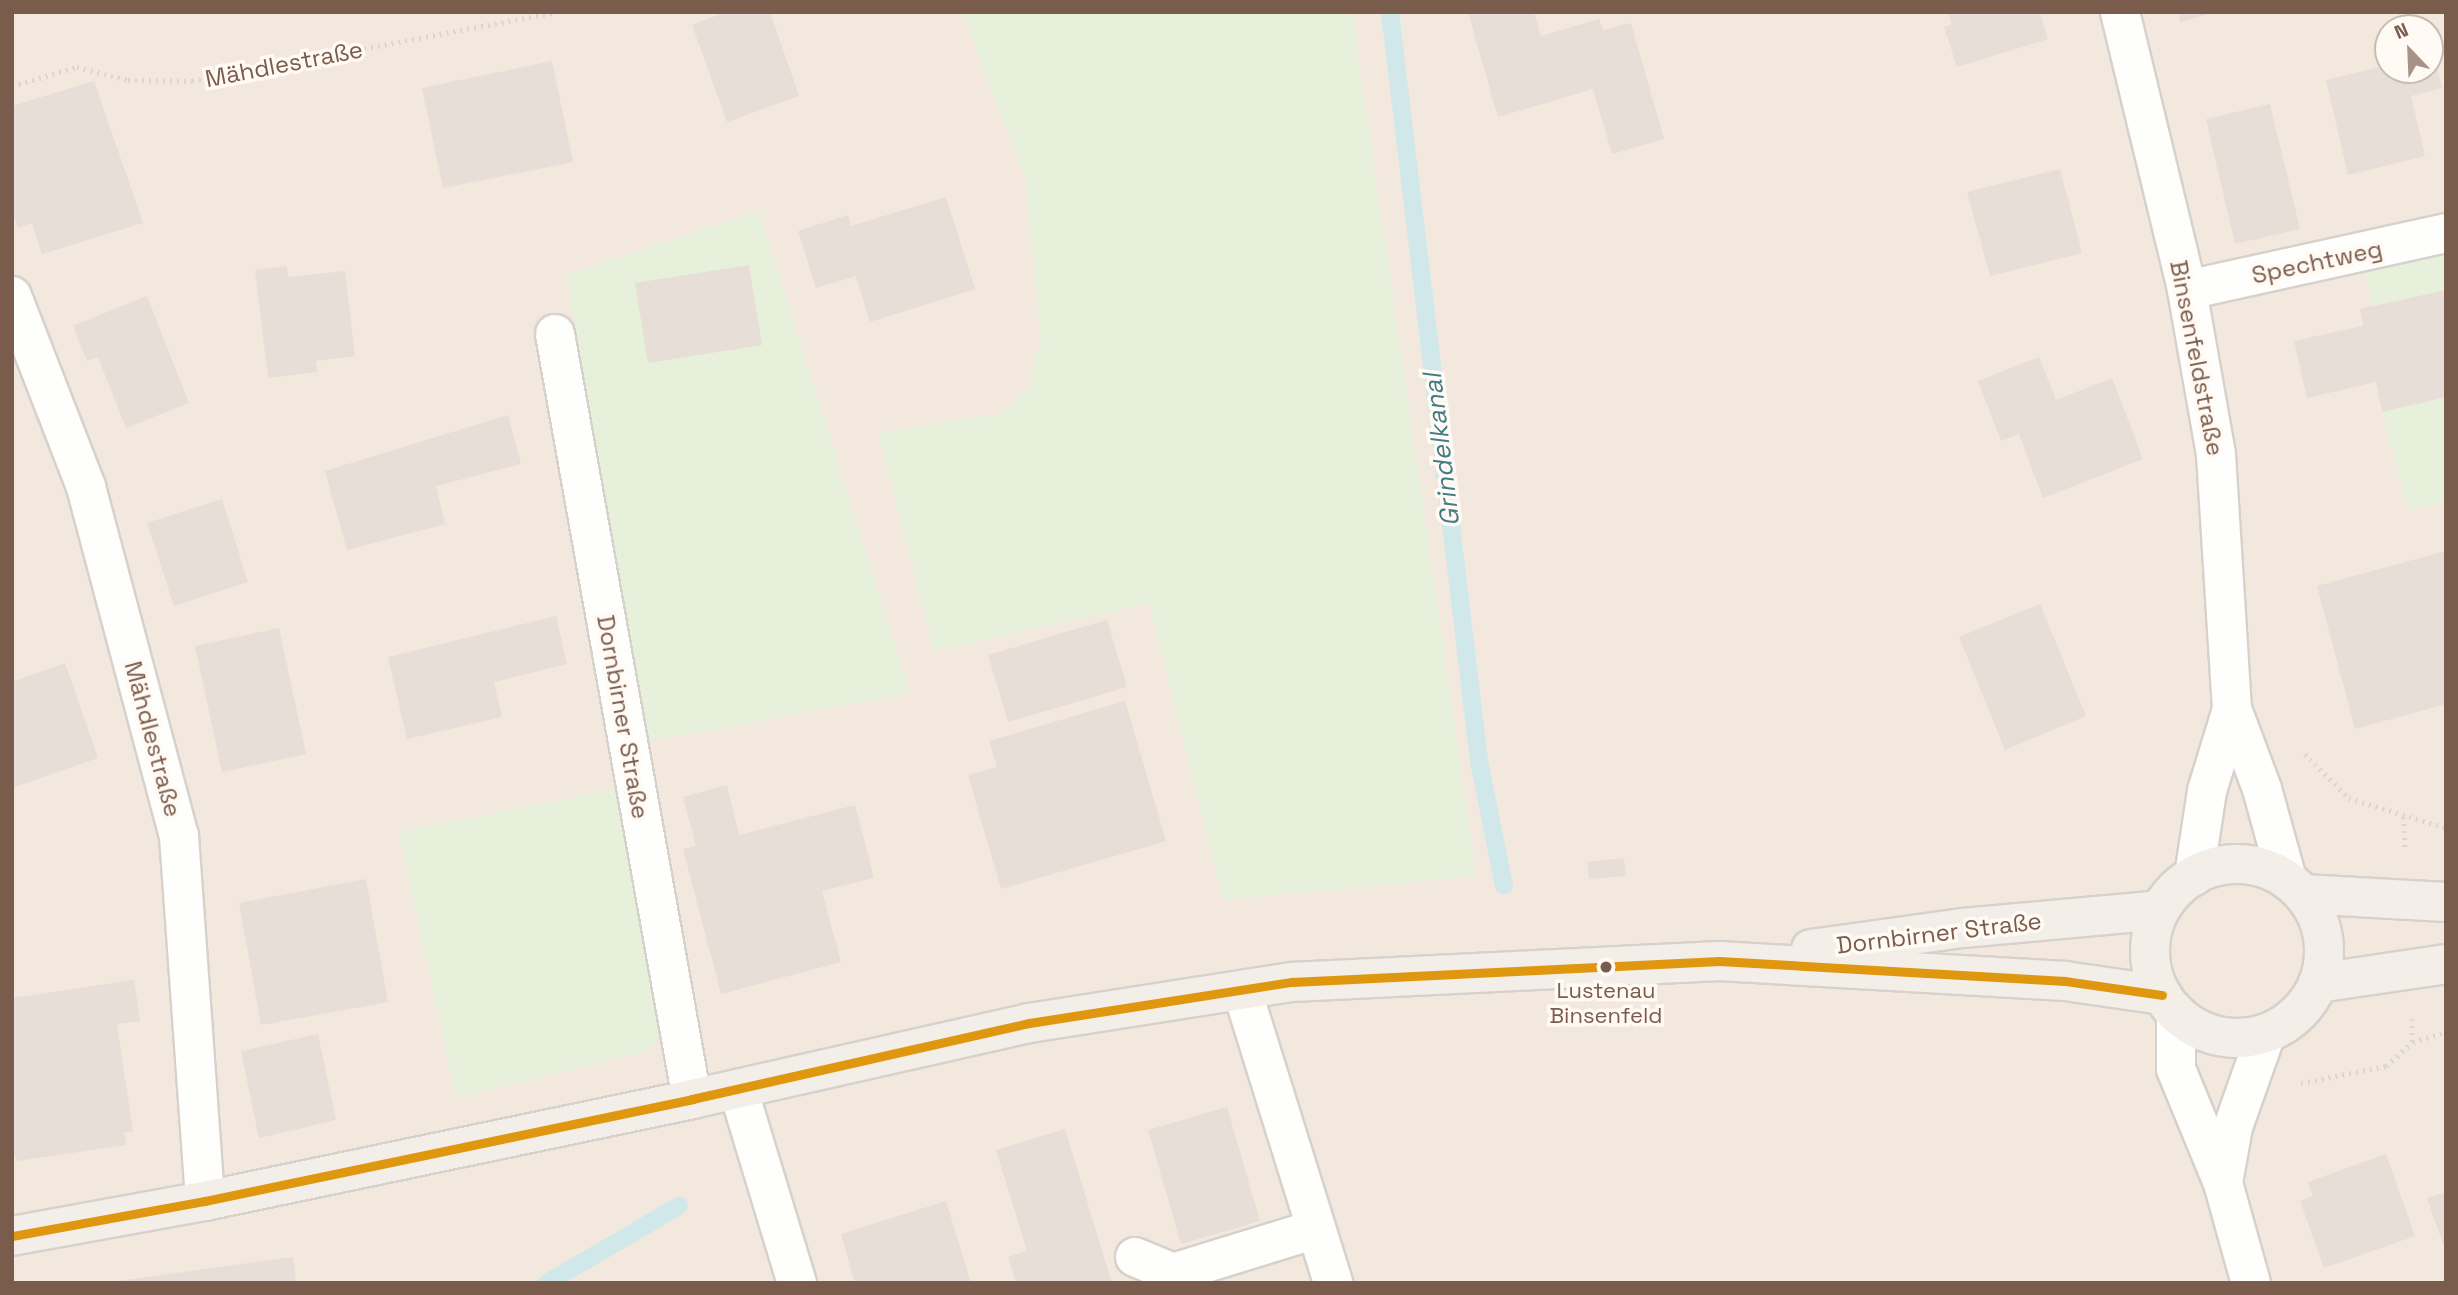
<!DOCTYPE html>
<html>
<head>
<meta charset="utf-8">
<style>
	body { margin:0 }
	#map { position:relative; width:2458px; height:1295px; overflow:hidden; background:#f9f5f0; font-family:"Space Grotesk",sans-serif }
	div>[style] { position:absolute }
	.residential>* { inset:0; background:#f2e8de }
	.green>* { inset:0; background:#e7f0db }
	.stream>* { height:18px; margin:-9px; padding:0 9px; transform-origin:9px; border-radius:9px; background:#d0e8ea }
	.building>* { inset:0; background:#e6ded7 }
	.path>* { height:4.5px; margin-top:-2.25px; transform-origin:0; background:repeating-linear-gradient(90deg,#dcd5d0 0 2px,transparent 0 7px) }
	.roads { filter:drop-shadow(2px 0 #d7d1cb) drop-shadow(-2px 0 #d7d1cb) drop-shadow(0 2px #d7d1cb) drop-shadow(0 -2px #d7d1cb) }
	.minor>* { height:38px; margin:-19px; padding:0 19px; transform-origin:19px; border-radius:19px; background:#fefefd }
	.major>* { height:38px; margin:-19px; padding:0 19px; transform-origin:19px; border-radius:19px; background:#f3eee8 }
	.major>.ring { margin:-19px; padding:0; box-sizing:content-box; background:none; border:38px solid #f3eee8; border-radius:50% }
	.bus-1>* { height:9px; margin:-4.5px; padding:0 4.5px; transform-origin:4.5px; border-radius:4.5px; background:#de970f }
	.dots>* { width:19px; height:19px; translate:-50% -50%; box-sizing:border-box; border:4px solid #fffaf3; border-radius:50% }
	span { translate:-50% -50%; white-space:nowrap; text-align:center; line-height:1.15; -webkit-text-stroke:7px #fffaf3; paint-order:stroke }
	.bus-label { font-size:22px; color:#7a5c4d }
	.street-label { font-size:24px; color:#7a5c4d }
	.water-label { font-size:26px; color:#437c86; font-style:italic }
	.frame { position:absolute; inset:0; border:14px solid #7a5c4d; pointer-events:none }
	.north { position:absolute; left:2374px; top:14px; width:70px; height:70px; box-sizing:border-box; background:#fffaf3; border:2px solid #cabbb1; border-radius:50%; rotate:337deg; font-size:19px; font-weight:700; line-height:28px; text-align:center; color:#7a5c4d }
	.north::after { content:''; display:block; margin:auto; width:24px; height:32px; background:#a69286; clip-path:polygon(50% 0,100% 100%,50% 72%,0 100%) }
</style>
</head>
<body>
<div id="map">
	<div class="residential">
		<div style="clip-path:polygon(evenodd,12px 12px,2446px 12px,2446px 1283px,12px 1283px,12px 12px,2388px 28px,2430px 28px,2430px 70px,2388px 70px,2388px 28px)"></div>
	</div>
	<div class="green">
		<div style="clip-path:polygon(962px 12px,1352px 12px,1476px 876px,1223px 900px,1149px 603px,934px 651px,878px 432px,1000px 414px,1028px 388px,1041px 339px,1025px 179px)"></div>
		<div style="clip-path:polygon(759px 211px,910px 693px,644px 742px,567px 275px)"></div>
		<div style="clip-path:polygon(2446px 251px,2446px 290px,2372px 307px,2365px 271px)"></div>
		<div style="clip-path:polygon(2446px 397px,2446px 501px,2409px 510px,2382px 412px)"></div>
		<div style="clip-path:polygon(621px 788px,661px 1026px,655px 1043px,646px 1051px,456px 1098px,399px 832px)"></div>
	</div>
	<div class="stream">
		<div style="left:1390px;top:12px;width:754px;rotate:83.22deg"></div>
		<div style="left:1479px;top:761px;width:127px;rotate:78.7deg"></div>
		<div style="left:547px;top:1283px;width:153px;rotate:-30.3deg"></div>
	</div>
	<div class="building">
		<div style="clip-path:polygon(726px 12px,770px 12px,799px 96px,727px 122px,692px 25px)"></div>
		<div style="clip-path:polygon(1468px 12px,1534px 12px,1541px 36px,1599px 19px,1603px 30px,1631px 23px,1664px 139px,1612px 154px,1593px 89px,1498px 117px)"></div>
		<div style="clip-path:polygon(1948px 12px,2040px 12px,2048px 39px,1957px 67px,1944px 27px,1952px 24px)"></div>
		<div style="clip-path:polygon(2178px 12px,2213px 12px,2213px 13px,2180px 22px)"></div>
		<div style="clip-path:polygon(2434px 54px,2442px 88px,2411px 96px,2425px 156px,2348px 175px,2326px 80px,2388px 65px,2388px 70px,2430px 70px)"></div>
		<div style="clip-path:polygon(552px 61px,573px 162px,443px 188px,422px 88px)"></div>
		<div style="clip-path:polygon(94px 81px,143px 223px,42px 254px,32px 223px,18px 228px,12px 209px,12px 106px)"></div>
		<div style="clip-path:polygon(2270px 104px,2300px 229px,2235px 244px,2206px 119px)"></div>
		<div style="clip-path:polygon(2060px 169px,2082px 253px,1990px 276px,1967px 192px)"></div>
		<div style="clip-path:polygon(946px 197px,975px 289px,870px 322px,856px 276px,816px 288px,798px 231px,848px 215px,851px 226px)"></div>
		<div style="clip-path:polygon(749px 265px,762px 345px,648px 363px,635px 283px)"></div>
		<div style="clip-path:polygon(287px 266px,288px 277px,345px 271px,355px 356px,316px 361px,317px 372px,268px 378px,255px 270px)"></div>
		<div style="clip-path:polygon(2446px 290px,2446px 397px,2382px 412px,2376px 382px,2307px 398px,2294px 341px,2363px 326px,2360px 309px)"></div>
		<div style="clip-path:polygon(147px 296px,189px 403px,126px 428px,98px 357px,87px 361px,73px 326px)"></div>
		<div style="clip-path:polygon(2039px 357px,2056px 400px,2112px 378px,2143px 459px,2043px 498px,2019px 434px,2001px 441px,1978px 381px)"></div>
		<div style="clip-path:polygon(508px 415px,521px 464px,436px 486px,445px 524px,347px 550px,325px 471px)"></div>
		<div style="clip-path:polygon(222px 499px,248px 582px,174px 606px,147px 523px)"></div>
		<div style="clip-path:polygon(2446px 551px,2446px 704px,2355px 729px,2317px 586px)"></div>
		<div style="clip-path:polygon(2040px 604px,2086px 716px,2005px 750px,1959px 637px)"></div>
		<div style="clip-path:polygon(556px 616px,567px 664px,494px 682px,502px 717px,407px 739px,388px 657px)"></div>
		<div style="clip-path:polygon(1107px 620px,1127px 687px,1008px 722px,988px 655px)"></div>
		<div style="clip-path:polygon(279px 628px,306px 754px,222px 772px,195px 646px)"></div>
		<div style="clip-path:polygon(65px 663px,98px 758px,12px 788px,12px 682px)"></div>
		<div style="clip-path:polygon(1125px 701px,1166px 841px,1001px 889px,968px 775px,997px 767px,989px 741px)"></div>
		<div style="clip-path:polygon(727px 785px,739px 835px,855px 805px,874px 878px,822px 891px,841px 962px,721px 994px,683px 849px,696px 846px,683px 797px)"></div>
		<div style="clip-path:polygon(1624px 858px,1626px 876px,1589px 879px,1587px 862px)"></div>
		<div style="clip-path:polygon(366px 879px,388px 1002px,261px 1025px,239px 903px)"></div>
		<div style="clip-path:polygon(134px 980px,140px 1021px,117px 1024px,133px 1132px,124px 1132px,126px 1145px,17px 1161px,12px 1149px,12px 998px)"></div>
		<div style="clip-path:polygon(318px 1034px,336px 1120px,259px 1138px,241px 1051px)"></div>
		<div style="clip-path:polygon(1227px 1107px,1260px 1221px,1181px 1244px,1148px 1130px)"></div>
		<div style="clip-path:polygon(1065px 1129px,1112px 1283px,1016px 1283px,1008px 1257px,1027px 1251px,996px 1150px)"></div>
		<div style="clip-path:polygon(2386px 1154px,2415px 1236px,2324px 1268px,2300px 1201px,2313px 1196px,2308px 1182px)"></div>
		<div style="clip-path:polygon(2446px 1192px,2446px 1250px,2445px 1250px,2427px 1198px)"></div>
		<div style="clip-path:polygon(946px 1201px,971px 1283px,855px 1283px,841px 1234px)"></div>
		<div style="clip-path:polygon(293px 1257px,296px 1283px,118px 1283px,118px 1281px)"></div>
	</div>
	<div class="path">
		<div style="left:12px;top:86px;width:68px;rotate:-16.3deg"></div>
		<div style="left:77px;top:67px;width:53px;rotate:14.3deg"></div>
		<div style="left:128px;top:80px;width:64px;rotate:0.9deg"></div>
		<div style="left:192px;top:81px;width:371px;rotate:-10.7deg"></div>
		<div style="left:2305px;top:754px;width:62px;rotate:45deg"></div>
		<div style="left:2349px;top:798px;width:102px;rotate:17.2deg"></div>
		<div style="left:2404px;top:817px;width:32px;rotate:88deg"></div>
		<div style="left:2412px;top:1019px;width:23px;rotate:88deg"></div>
		<div style="left:2301px;top:1083px;width:87px;rotate:-11.3deg"></div>
		<div style="left:2386px;top:1066px;width:36px;rotate:-42deg"></div>
		<div style="left:2413px;top:1042px;width:34px;rotate:-17deg"></div>
	</div>
	<div class="roads">
		<div class="minor">
			<div style="left:2120px;top:12px;width:286px;rotate:76.4deg"></div>
			<div style="left:2187px;top:290px;width:168px;rotate:80deg"></div>
			<div style="left:2216px;top:455px;width:255px;rotate:86.4deg"></div>
			<div style="left:2232px;top:709px;width:85px;rotate:69.4deg"></div>
			<div style="left:2262px;top:789px;width:93px;rotate:74.5deg"></div>
			<div style="left:2187px;top:290px;width:265px;rotate:-12.4deg"></div>
			<div style="left:12px;top:296px;width:205px;rotate:68.8deg"></div>
			<div style="left:86px;top:487px;width:361px;rotate:75.1deg"></div>
			<div style="left:179px;top:836px;width:366px;rotate:85.9deg"></div>
			<div style="left:555px;top:334px;width:777px;rotate:79.85deg"></div>
			<div style="left:2194px;top:876px;width:86px;rotate:-81.3deg"></div>
			<div style="left:2207px;top:791px;width:86px;rotate:-73deg"></div>
			<div style="left:1242px;top:990px;width:307px;rotate:72.7deg"></div>
			<div style="left:2176px;top:1013px;width:56px;rotate:90deg"></div>
			<div style="left:2176px;top:1069px;width:123px;rotate:67.6deg"></div>
			<div style="left:2223px;top:1183px;width:104px;rotate:74.4deg"></div>
			<div style="left:738px;top:1089px;width:203px;rotate:73.1deg"></div>
			<div style="left:2223px;top:1183px;width:57px;rotate:-79.9deg"></div>
			<div style="left:2233px;top:1127px;width:99px;rotate:-70.5deg"></div>
			<div style="left:1135px;top:1257px;width:41px;rotate:22.8deg"></div>
			<div style="left:1173px;top:1273px;width:150px;rotate:-17.1deg"></div>
		</div>
		<div class="major">
			<div class="ring" style="left:2150px;top:864px;width:136px;height:136px"></div>
			<div style="left:2303px;top:894px;width:143px;rotate:3.2deg"></div>
			<div style="left:1811px;top:949px;width:153px;rotate:-7.9deg"></div>
			<div style="left:1963px;top:928px;width:198px;rotate:-5.2deg"></div>
			<div style="left:2318px;top:983px;width:129px;rotate:-8.4deg"></div>
			<div style="left:12px;top:1236px;width:196px;rotate:-10.3deg"></div>
			<div style="left:205px;top:1201px;width:498px;rotate:-11.8deg"></div>
			<div style="left:692px;top:1099px;width:345px;rotate:-12.7deg"></div>
			<div style="left:1029px;top:1023px;width:266px;rotate:-8.9deg"></div>
			<div style="left:1292px;top:982px;width:428px;rotate:-2.8deg"></div>
			<div style="left:1719px;top:961px;width:347px;rotate:3.3deg"></div>
			<div style="left:2065px;top:981px;width:98px;rotate:8.2deg"></div>
		</div>
	</div>
	<div class="bus-1">
		<div style="left:12px;top:1236px;width:196px;rotate:-10.3deg"></div>
		<div style="left:205px;top:1201px;width:498px;rotate:-11.8deg"></div>
		<div style="left:692px;top:1099px;width:345px;rotate:-12.7deg"></div>
		<div style="left:1029px;top:1023px;width:266px;rotate:-8.9deg"></div>
		<div style="left:1292px;top:982px;width:428px;rotate:-2.8deg"></div>
		<div style="left:1719px;top:961px;width:347px;rotate:3.3deg"></div>
		<div style="left:2065px;top:981px;width:98px;rotate:8.2deg"></div>
	</div>
	<div class="dots">
		<div style="left:1606px;top:967px;background:#7a5c4d"></div>
	</div>
	<div class="bus-label">
		<span style="left:1606px;top:1003px">Lustenau<br>Binsenfeld</span>
	</div>
	<div class="street-label">
		<span style="left:284px;top:64px;rotate:-11deg">Mähdlestraße</span>
		<span style="left:2317px;top:262px;rotate:-12deg">Spechtweg</span>
		<span style="left:2197px;top:358px;rotate:79deg">Binsenfeldstraße</span>
		<span style="left:623px;top:717px;rotate:80deg">Dornbirner Straße</span>
		<span style="left:153px;top:739px;rotate:75deg">Mähdlestraße</span>
		<span style="left:1939px;top:933px;rotate:-7deg">Dornbirner Straße</span>
	</div>
	<div class="water-label">
		<span style="left:1442px;top:450px;rotate:-97deg">Grindelkanal</span>
	</div>
	<div class="frame"></div>
	<div class="north">N</div>
</div>
</body>
</html>
